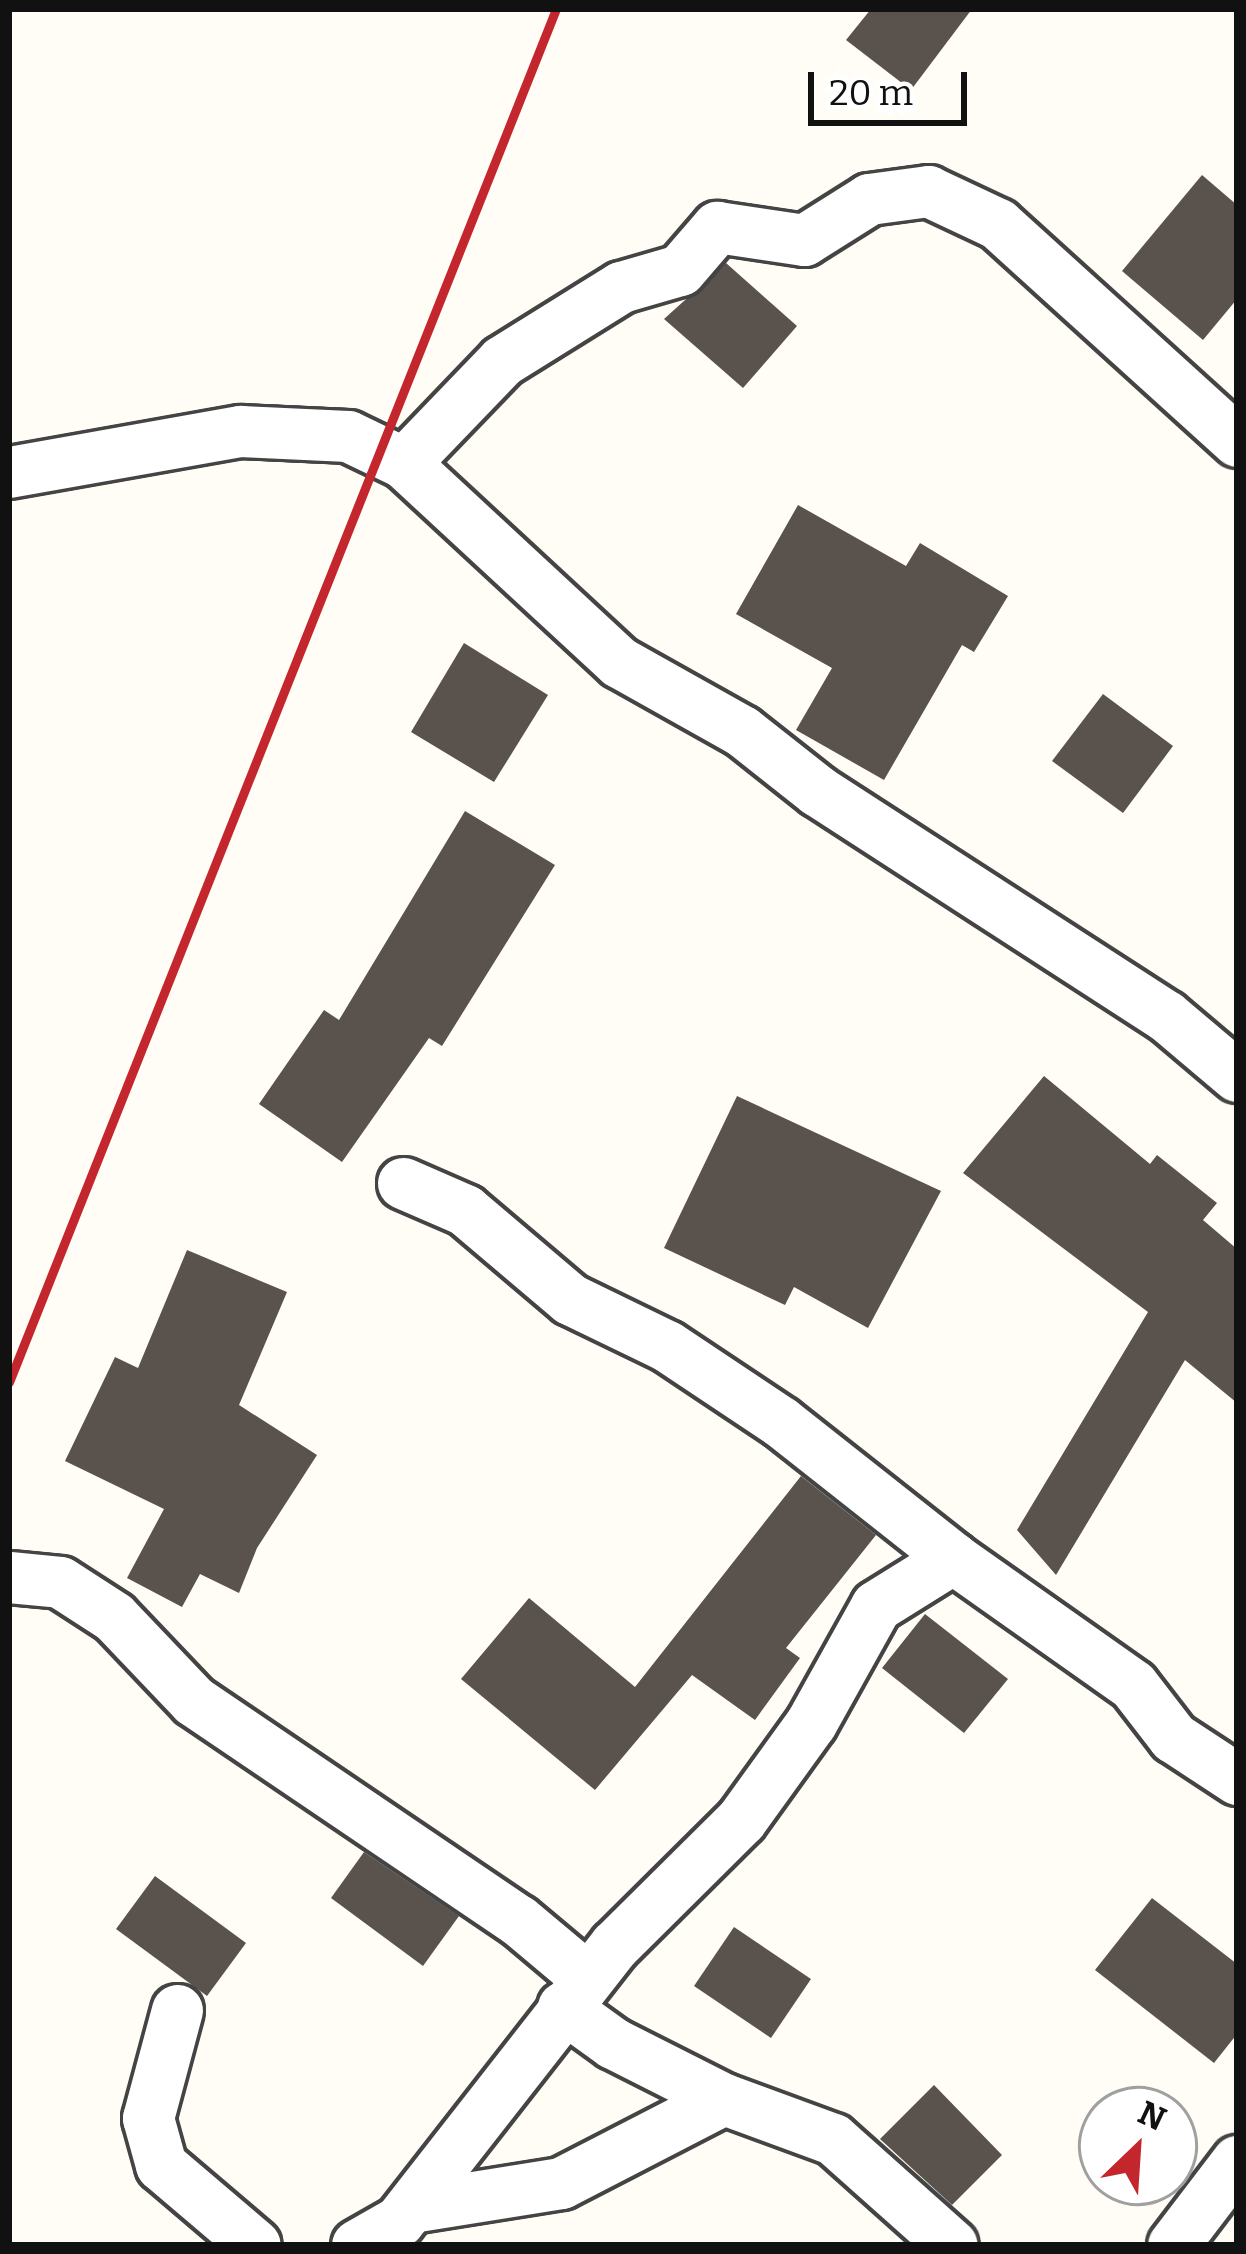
<!DOCTYPE html>
<html>
<head>
<meta charset="utf-8">
<style>
	body { margin:0 }
	#map { position:relative; width:1246px; height:2254px; overflow:hidden; background:#fffdf5; font-family:Bitter,serif }
	div>[style] { position:absolute }
	.building>* { inset:0; background:#5a524d }
	.roads { filter:drop-shadow(3px 0 #444) drop-shadow(-3px 0 #444) drop-shadow(0 3px #444) drop-shadow(0 -3px #444) }
	.minor>* { height:51px; margin:-25.5px; padding:0 25.5px; transform-origin:25.5px; border-radius:25.5px; background:#fff }
	.rail>* { height:9px; margin:-4.5px; padding:0 4.5px; transform-origin:4.5px; border-radius:4.5px; background:#c4262e }
	span { translate:-50% -50%; white-space:nowrap; text-align:center; line-height:1.15; -webkit-text-stroke:12px #fff; paint-order:stroke }
	.frame { position:absolute; inset:0; border:12px solid #111; pointer-events:none }
	.north { position:absolute; left:1078px; top:2086px; width:120px; height:120px; box-sizing:border-box; background:#fff; border:3px solid #a0a0a0; border-radius:50%; rotate:25deg; font-size:33px; font-weight:700; line-height:48px; text-align:center; color:#111 }
	.north::after { content:''; display:block; margin:auto; width:42px; height:54px; background:#c4262e; clip-path:polygon(50% 0,100% 100%,50% 72%,0 100%) }
	.scale { position:absolute; left:808px; top:72px; width:159px; height:54px; box-sizing:border-box; border:6px solid #111; border-top:0; padding-left:15px; font-size:36px; line-height:42px; white-space:nowrap; color:#111; -webkit-text-stroke:9px #fff; paint-order:stroke }
</style>
</head>
<body>
<div id="map">
	<div class="building">
		<div style="clip-path:polygon(871px 9px,972px 9px,911px 90px,846px 40px)"></div>
		<div style="clip-path:polygon(1202px 175px,1237px 205px,1237px 299px,1203px 340px,1122px 271px)"></div>
		<div style="clip-path:polygon(726px 263px,797px 326px,743px 388px,664px 319px)"></div>
		<div style="clip-path:polygon(798px 505px,906px 566px,920px 543px,1008px 596px,974px 652px,962px 645px,884px 780px,796px 730px,832px 668px,736px 614px)"></div>
		<div style="clip-path:polygon(464px 643px,548px 695px,494px 782px,411px 732px)"></div>
		<div style="clip-path:polygon(1103px 694px,1173px 746px,1123px 813px,1052px 761px)"></div>
		<div style="clip-path:polygon(465px 811px,555px 865px,442px 1046px,429px 1038px,342px 1162px,259px 1104px,324px 1010px,339px 1020px)"></div>
		<div style="clip-path:polygon(1044px 1076px,1150px 1164px,1157px 1155px,1217px 1203px,1203px 1220px,1237px 1249px,1237px 1403px,1185px 1360px,1056px 1575px,1017px 1530px,1148px 1312px,963px 1173px)"></div>
		<div style="clip-path:polygon(737px 1096px,941px 1191px,868px 1328px,794px 1287px,785px 1305px,664px 1248px)"></div>
		<div style="clip-path:polygon(187px 1250px,287px 1292px,239px 1405px,317px 1455px,257px 1548px,239px 1593px,200px 1574px,182px 1607px,127px 1578px,164px 1509px,65px 1461px,115px 1357px,138px 1368px)"></div>
		<div style="clip-path:polygon(801px 1476px,876px 1535px,786px 1648px,800px 1658px,755px 1720px,692px 1675px,595px 1790px,461px 1679px,529px 1598px,635px 1687px)"></div>
		<div style="clip-path:polygon(925px 1614px,1008px 1679px,964px 1733px,882px 1668px)"></div>
		<div style="clip-path:polygon(364px 1852px,459px 1916px,423px 1966px,331px 1898px)"></div>
		<div style="clip-path:polygon(155px 1876px,246px 1943px,207px 1996px,116px 1929px)"></div>
		<div style="clip-path:polygon(1152px 1898px,1237px 1964px,1237px 2034px,1214px 2063px,1095px 1970px)"></div>
		<div style="clip-path:polygon(734px 1927px,811px 1979px,771px 2038px,694px 1986px)"></div>
		<div style="clip-path:polygon(934px 2085px,1002px 2155px,952px 2205px,880px 2139px)"></div>
	</div>
	<div class="roads">
		<div class="minor">
			<div style="left:404px;top:463px;width:293px;rotate:42.8deg"></div>
			<div style="left:619px;top:662px;width:141px;rotate:29.3deg"></div>
			<div style="left:742px;top:731px;width:97px;rotate:38.3deg"></div>
			<div style="left:818px;top:791px;width:414px;rotate:32.9deg"></div>
			<div style="left:1166px;top:1016px;width:93px;rotate:40.2deg"></div>
			<div style="left:9px;top:472px;width:235px;rotate:-10.1deg"></div>
			<div style="left:240px;top:431px;width:108px;rotate:2.7deg"></div>
			<div style="left:348px;top:436px;width:62px;rotate:25.7deg"></div>
			<div style="left:404px;top:463px;width:141px;rotate:-46.1deg"></div>
			<div style="left:502px;top:361px;width:140px;rotate:-31.9deg"></div>
			<div style="left:621px;top:287px;width:61px;rotate:-16.1deg"></div>
			<div style="left:680px;top:270px;width:57px;rotate:-49.3deg"></div>
			<div style="left:717px;top:227px;width:88px;rotate:8.5deg"></div>
			<div style="left:804px;top:240px;width:77px;rotate:-32.2deg"></div>
			<div style="left:869px;top:199px;width:60px;rotate:-7.7deg"></div>
			<div style="left:928px;top:191px;width:77px;rotate:25.2deg"></div>
			<div style="left:998px;top:224px;width:323px;rotate:42.2deg"></div>
			<div style="left:403px;top:1183px;width:68px;rotate:23.5deg"></div>
			<div style="left:465px;top:1210px;width:138px;rotate:40.3deg"></div>
			<div style="left:570px;top:1299px;width:108px;rotate:25.9deg"></div>
			<div style="left:667px;top:1346px;width:137px;rotate:33.7deg"></div>
			<div style="left:781px;top:1422px;width:219px;rotate:38.3deg"></div>
			<div style="left:9px;top:1577px;width:51px;rotate:5.6deg"></div>
			<div style="left:60px;top:1582px;width:64px;rotate:32.9deg"></div>
			<div style="left:114px;top:1617px;width:116px;rotate:46.4deg"></div>
			<div style="left:194px;top:1701px;width:391px;rotate:34.1deg"></div>
			<div style="left:518px;top:1920px;width:90px;rotate:40deg"></div>
			<div style="left:563px;top:2007px;width:62px;rotate:35.8deg"></div>
			<div style="left:613px;top:2043px;width:124px;rotate:26.8deg"></div>
			<div style="left:177px;top:2010px;width:112px;rotate:105deg"></div>
			<div style="left:148px;top:2118px;width:49px;rotate:74.5deg"></div>
			<div style="left:161px;top:2165px;width:123px;rotate:40.4deg"></div>
			<div style="left:411px;top:2207px;width:152px;rotate:-9.1deg"></div>
			<div style="left:561px;top:2183px;width:183px;rotate:-27.3deg"></div>
			<div style="left:724px;top:2099px;width:116px;rotate:20.2deg"></div>
			<div style="left:833px;top:2139px;width:159px;rotate:41.7deg"></div>
			<div style="left:357px;top:2245px;width:48px;rotate:-29.7deg"></div>
			<div style="left:399px;top:2221px;width:350px;rotate:-52deg"></div>
			<div style="left:615px;top:1945px;width:177px;rotate:-44.8deg"></div>
			<div style="left:741px;top:1820px;width:120px;rotate:-54.2deg"></div>
			<div style="left:811px;top:1723px;width:134px;rotate:-60.9deg"></div>
			<div style="left:876px;top:1606px;width:91px;rotate:-31.9deg"></div>
			<div style="left:953px;top:1558px;width:220px;rotate:35.2deg"></div>
			<div style="left:1133px;top:1685px;width:66px;rotate:52.4deg"></div>
			<div style="left:1173px;top:1737px;width:77px;rotate:33.3deg"></div>
			<div style="left:1173px;top:2245px;width:106px;rotate:-52.7deg"></div>
		</div>
	</div>
	<div class="rail">
		<div style="left:9px;top:1382px;width:1478px;rotate:-68.28deg"></div>
	</div>
	<div class="frame"></div>
	<div class="north">N</div>
	<div class="scale">20 m</div>
</div>
</body>
</html>
